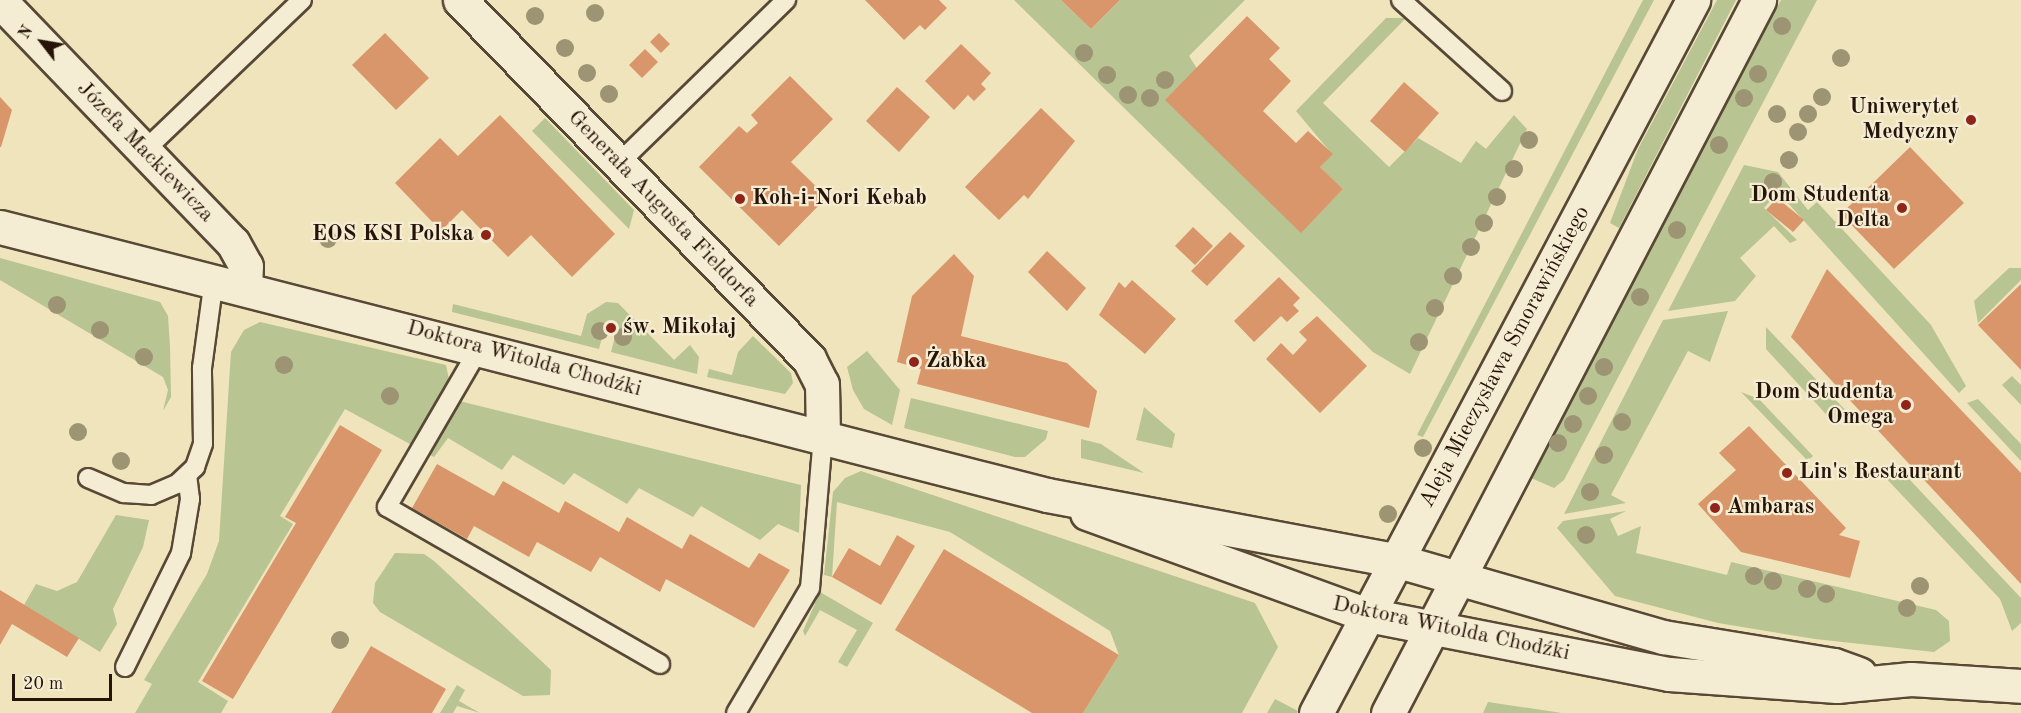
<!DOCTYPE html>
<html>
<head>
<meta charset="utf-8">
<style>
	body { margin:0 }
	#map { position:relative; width:2021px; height:713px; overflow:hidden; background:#f0e4bc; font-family:"Old Standard TT",serif }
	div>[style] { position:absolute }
	.green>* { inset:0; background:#b8c491 }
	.building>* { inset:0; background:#d8966a }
	.roads { filter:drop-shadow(2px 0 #584836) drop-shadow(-2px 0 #584836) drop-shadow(0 2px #584836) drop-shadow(0 -2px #584836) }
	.service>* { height:18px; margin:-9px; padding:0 9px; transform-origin:9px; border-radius:9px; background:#f5edd3 }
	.minor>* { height:33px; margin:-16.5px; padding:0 16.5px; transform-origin:16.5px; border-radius:16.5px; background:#f5edd3 }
	.tertiary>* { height:33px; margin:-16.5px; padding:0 16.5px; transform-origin:16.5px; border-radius:16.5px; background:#f5edd3 }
	.secondary>* { height:33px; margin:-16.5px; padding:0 16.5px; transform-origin:16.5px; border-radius:16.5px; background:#f5edd3 }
	.trees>* { width:18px; height:18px; margin:-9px; border-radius:50%; background:#9d9474 }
	.dots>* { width:16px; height:16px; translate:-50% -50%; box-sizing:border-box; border:3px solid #f5edd3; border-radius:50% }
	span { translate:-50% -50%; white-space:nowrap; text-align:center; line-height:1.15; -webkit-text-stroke:4.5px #f5edd3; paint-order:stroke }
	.poi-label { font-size:22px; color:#261409; font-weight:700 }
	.right { translate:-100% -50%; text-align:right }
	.left { translate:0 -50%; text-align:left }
	.street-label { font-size:22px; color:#261409 }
	.north { position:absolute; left:12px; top:12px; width:60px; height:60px; -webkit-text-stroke:4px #f5edd3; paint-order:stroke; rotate:301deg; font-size:16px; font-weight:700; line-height:24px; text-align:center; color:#261409 }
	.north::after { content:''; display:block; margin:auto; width:21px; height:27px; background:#261409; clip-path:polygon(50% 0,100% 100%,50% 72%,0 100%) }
	.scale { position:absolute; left:12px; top:674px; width:100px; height:27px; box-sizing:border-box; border:3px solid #261409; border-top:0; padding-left:8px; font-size:18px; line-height:21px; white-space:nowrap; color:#261409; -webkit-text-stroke:4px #f5edd3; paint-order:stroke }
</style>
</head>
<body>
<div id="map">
	<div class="green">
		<div style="clip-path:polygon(1014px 0,1061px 0,1091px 29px,1120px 0,1245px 0,1189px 56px,1301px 232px,1343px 189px,1320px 167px,1332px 154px,1296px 111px,1386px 18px,1406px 18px,1323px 103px,1389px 167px,1418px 138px,1461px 163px,1476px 141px,1486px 149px,1514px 115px,1527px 129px,1410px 374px,1373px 352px)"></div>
		<div style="clip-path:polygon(1643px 0,1654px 0,1423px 437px,1417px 435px)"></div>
		<div style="clip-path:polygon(1717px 0,1736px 0,1619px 228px,1610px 223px,1638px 149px)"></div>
		<div style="clip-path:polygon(1781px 0,1817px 0,1564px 480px,1554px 488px,1531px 478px)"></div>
		<div style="clip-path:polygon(545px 118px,634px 210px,629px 229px,532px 131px)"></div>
		<div style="clip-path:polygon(1744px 165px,1778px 172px,1808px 210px,1817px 202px,1931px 325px,1966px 386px,1959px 393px,1778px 192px,1764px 208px,1797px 240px,1790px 243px,1774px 226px,1740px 258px,1756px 276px,1735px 301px,1668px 311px)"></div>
		<div style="clip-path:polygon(0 258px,160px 302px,168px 316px,170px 346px,171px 397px,163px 411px,168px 390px,163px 377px,0 280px)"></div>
		<div style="clip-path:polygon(2009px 268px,2021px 268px,2021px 280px,1978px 323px,1974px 301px)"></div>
		<div style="clip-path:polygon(606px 302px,618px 303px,674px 360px,690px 345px,699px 357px,697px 374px,611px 352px,618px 325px,606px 322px,599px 349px,452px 312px,453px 304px,581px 336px,587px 314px)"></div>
		<div style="clip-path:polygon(1728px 311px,1710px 362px,1688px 351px,1611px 495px,1626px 503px,1564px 514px,1663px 320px)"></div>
		<div style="clip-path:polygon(260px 322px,446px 365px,449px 380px,439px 396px,801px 485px,799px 533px,778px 524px,760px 540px,701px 506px,693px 517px,639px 488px,627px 504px,574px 473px,564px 485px,513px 455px,502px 470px,448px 438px,434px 457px,345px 409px,280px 516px,293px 524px,198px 682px,228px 701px,221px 713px,135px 713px,152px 684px,144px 680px,207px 574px,219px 541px,231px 352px,244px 330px)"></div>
		<div style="clip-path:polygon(1766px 327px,1848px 413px,1835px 424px,1766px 349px)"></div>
		<div style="clip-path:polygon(753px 336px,791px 373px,793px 383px,785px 394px,707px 377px,709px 369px,732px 375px,738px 352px)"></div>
		<div style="clip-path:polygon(867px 351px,900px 390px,892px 425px,864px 409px,853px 390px,847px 367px)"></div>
		<div style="clip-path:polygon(2012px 376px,2021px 385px,2021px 405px,2002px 385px)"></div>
		<div style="clip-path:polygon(1741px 392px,1759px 399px,1813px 456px,1811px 458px,1806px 459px)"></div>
		<div style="clip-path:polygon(911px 398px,1048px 431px,1046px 439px,1025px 457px,1015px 457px,904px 428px)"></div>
		<div style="clip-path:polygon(1978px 399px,2021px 444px,2021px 461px,1967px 403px)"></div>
		<div style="clip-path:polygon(1144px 407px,1175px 434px,1172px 448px,1136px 440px)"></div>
		<div style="clip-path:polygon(1081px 439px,1101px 444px,1144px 473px,1081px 458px)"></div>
		<div style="clip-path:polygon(1894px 463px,2021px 598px,2021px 623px,2012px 631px,2000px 599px,1883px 475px)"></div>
		<div style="clip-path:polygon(861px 471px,1255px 603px,1278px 647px,1242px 713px,1083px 713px,1119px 655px,1110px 631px,950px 532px,837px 502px,832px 577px,824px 575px,833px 492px,845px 478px)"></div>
		<div style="clip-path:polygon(1626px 511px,1610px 519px,1618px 536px,1641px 526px,1636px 553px,1727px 575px,1731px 562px,1936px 610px,1949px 621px,1950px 641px,1934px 652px,1815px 639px,1718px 623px,1615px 596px,1557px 528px,1563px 521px)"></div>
		<div style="clip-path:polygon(116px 515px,149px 520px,143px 547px,113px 609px,117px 624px,100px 652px,24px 605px,36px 584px,57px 591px,77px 582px)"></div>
		<div style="clip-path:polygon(395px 553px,424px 554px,434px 561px,551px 670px,550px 695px,523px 696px,380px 612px,373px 603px,375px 583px)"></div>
		<div style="clip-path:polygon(820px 592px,873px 623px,847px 667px,838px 662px,857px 630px,820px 610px,805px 636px,803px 631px)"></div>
		<div style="clip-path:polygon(457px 685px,465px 690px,459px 701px,480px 713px,457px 706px,453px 713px,440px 713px)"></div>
		<div style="clip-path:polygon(1275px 699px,1298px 711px,1297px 713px,1267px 713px)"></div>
		<div style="clip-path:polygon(1488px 702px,1562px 713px,1483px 713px)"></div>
	</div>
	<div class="building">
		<div style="clip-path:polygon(865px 0,939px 0,947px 8px,925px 30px,920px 25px,904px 40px)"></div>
		<div style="clip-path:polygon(1061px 0,1120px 0,1091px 29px)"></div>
		<div style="clip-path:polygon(1247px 16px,1280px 48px,1269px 59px,1291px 81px,1263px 111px,1296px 143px,1308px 131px,1333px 154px,1320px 167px,1343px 189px,1301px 233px,1165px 100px)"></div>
		<div style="clip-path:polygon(385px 33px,429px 78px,396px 110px,352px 65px)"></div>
		<div style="clip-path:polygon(659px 33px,670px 44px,661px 53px,650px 42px)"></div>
		<div style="clip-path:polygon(961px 44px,991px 73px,981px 84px,986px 89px,974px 101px,968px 95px,954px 110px,925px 81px)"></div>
		<div style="clip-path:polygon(645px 49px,658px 62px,642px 78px,629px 65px)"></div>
		<div style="clip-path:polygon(790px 76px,833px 119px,791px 162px,827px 197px,779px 246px,699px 167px,739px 126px,747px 133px,758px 123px,751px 115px)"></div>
		<div style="clip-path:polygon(1404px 82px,1439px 113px,1405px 152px,1370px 121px)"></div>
		<div style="clip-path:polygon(897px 87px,930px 117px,899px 152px,866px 121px)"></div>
		<div style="clip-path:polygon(0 97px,12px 110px,1px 147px,0 147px)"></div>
		<div style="clip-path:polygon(1041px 108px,1075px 141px,1028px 199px,1024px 195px,999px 220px,965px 187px)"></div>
		<div style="clip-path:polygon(500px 115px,615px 234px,572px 277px,531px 235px,508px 257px,462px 210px,441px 231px,395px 183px,440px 138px,458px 156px)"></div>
		<div style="clip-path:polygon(1910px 147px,1964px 203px,1894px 269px,1841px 214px)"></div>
		<div style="clip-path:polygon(1777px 198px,1804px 220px,1793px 232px,1766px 210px)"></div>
		<div style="clip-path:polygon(1193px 227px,1213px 246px,1195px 265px,1175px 246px)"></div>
		<div style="clip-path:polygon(1230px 232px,1245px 246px,1207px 286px,1191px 271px)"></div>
		<div style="clip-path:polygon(1047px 251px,1086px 288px,1067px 311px,1028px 272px)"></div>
		<div style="clip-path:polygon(954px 254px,974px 276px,961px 336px,1067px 363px,1097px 391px,1089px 428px,917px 384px,921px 369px,897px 362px,912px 296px)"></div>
		<div style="clip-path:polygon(1827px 269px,2021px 473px,2021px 584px,1791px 337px)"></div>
		<div style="clip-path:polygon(1279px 277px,1300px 298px,1293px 305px,1299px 311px,1287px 322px,1281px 316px,1254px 342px,1234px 321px)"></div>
		<div style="clip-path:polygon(1132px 280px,1176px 319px,1145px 354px,1099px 315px,1119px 282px,1125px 288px)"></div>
		<div style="clip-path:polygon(2021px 284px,2021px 370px,1978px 325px)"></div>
		<div style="clip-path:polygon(1317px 316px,1367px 366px,1320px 413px,1266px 359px,1281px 343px,1293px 355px,1307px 340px,1299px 332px)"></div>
		<div style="clip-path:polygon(340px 425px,382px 450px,233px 699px,202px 681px,296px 523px,285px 517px)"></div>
		<div style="clip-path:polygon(1749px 426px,1846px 528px,1839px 535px,1860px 541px,1850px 578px,1741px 552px,1698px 504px,1736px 470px,1719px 453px)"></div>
		<div style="clip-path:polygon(437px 464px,494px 496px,503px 481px,559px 513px,565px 501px,619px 532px,627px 517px,682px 549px,690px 534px,749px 568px,759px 553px,790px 570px,754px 628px,666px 579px,660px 592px,600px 557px,591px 572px,537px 542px,529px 557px,474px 526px,467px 539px,412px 508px)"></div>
		<div style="clip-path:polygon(897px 535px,915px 546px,881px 605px,832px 577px,849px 548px,880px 566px)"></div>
		<div style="clip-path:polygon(944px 549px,1119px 655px,1083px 713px,1032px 713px,895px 630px)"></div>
		<div style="clip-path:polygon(0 590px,79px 638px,67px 657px,12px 624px,0 645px)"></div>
		<div style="clip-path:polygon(371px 646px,446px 689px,432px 713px,331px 713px)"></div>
	</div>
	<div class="roads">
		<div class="service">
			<div style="left:1401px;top:0;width:136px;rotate:42deg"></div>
			<div style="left:145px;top:150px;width:217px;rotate:-43.7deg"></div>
			<div style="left:618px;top:164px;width:235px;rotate:-44.3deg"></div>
			<div style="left:480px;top:347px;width:185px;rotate:120.2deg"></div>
			<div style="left:387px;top:507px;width:315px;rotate:29.9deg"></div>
			<div style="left:88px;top:478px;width:39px;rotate:23deg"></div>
			<div style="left:124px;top:493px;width:27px;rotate:4deg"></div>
			<div style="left:151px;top:495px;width:28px;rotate:-23deg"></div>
			<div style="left:177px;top:484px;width:25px;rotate:-43deg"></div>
			<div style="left:195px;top:467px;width:24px;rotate:-71deg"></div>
			<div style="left:203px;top:444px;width:76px;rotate:-90.8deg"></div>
			<div style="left:202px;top:368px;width:90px;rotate:-82.3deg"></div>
			<div style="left:125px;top:667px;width:127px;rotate:-63.8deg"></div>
			<div style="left:181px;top:553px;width:55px;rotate:-80.5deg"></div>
			<div style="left:190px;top:499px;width:23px;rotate:-97deg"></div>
			<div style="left:736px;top:713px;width:145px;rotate:-59.4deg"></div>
			<div style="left:810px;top:588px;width:153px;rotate:-85.1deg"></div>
		</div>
		<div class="minor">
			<div style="left:460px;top:0;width:501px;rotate:45.81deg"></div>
			<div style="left:809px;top:359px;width:28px;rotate:63deg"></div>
			<div style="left:822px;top:384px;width:52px;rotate:88.9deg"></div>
			<div style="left:0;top:1px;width:336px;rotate:46.1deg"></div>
			<div style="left:233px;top:243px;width:26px;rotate:61deg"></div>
			<div style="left:246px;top:266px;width:20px;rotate:93deg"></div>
			<div style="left:0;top:227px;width:1081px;rotate:14.36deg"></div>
			<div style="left:1047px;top:495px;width:357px;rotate:10.6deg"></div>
			<div style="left:1087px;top:513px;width:299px;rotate:20deg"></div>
		</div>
		<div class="tertiary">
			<div style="left:1398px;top:561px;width:276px;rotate:16deg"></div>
			<div style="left:1663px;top:637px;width:173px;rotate:9.3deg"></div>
			<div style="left:1834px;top:665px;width:27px;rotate:20deg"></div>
			<div style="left:1368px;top:615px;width:307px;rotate:11.1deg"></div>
			<div style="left:1669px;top:674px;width:168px;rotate:4.1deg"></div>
			<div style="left:1837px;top:686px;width:74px;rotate:-5.4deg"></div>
			<div style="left:1911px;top:679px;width:110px;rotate:3.6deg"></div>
		</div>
		<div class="secondary">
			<div style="left:1316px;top:713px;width:807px;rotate:-62.13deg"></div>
			<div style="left:1388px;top:713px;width:804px;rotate:-62.51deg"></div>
		</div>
	</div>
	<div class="trees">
		<div style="left:595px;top:13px"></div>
		<div style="left:535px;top:16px"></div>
		<div style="left:1782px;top:26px"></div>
		<div style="left:565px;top:48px"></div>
		<div style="left:1084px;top:53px"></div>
		<div style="left:1841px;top:58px"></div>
		<div style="left:587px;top:73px"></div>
		<div style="left:1758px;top:74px"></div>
		<div style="left:1107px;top:75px"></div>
		<div style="left:1165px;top:80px"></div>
		<div style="left:609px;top:94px"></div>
		<div style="left:1128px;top:95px"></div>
		<div style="left:1822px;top:97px"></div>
		<div style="left:1150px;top:98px"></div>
		<div style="left:1744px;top:98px"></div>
		<div style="left:1777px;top:114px"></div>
		<div style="left:1808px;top:114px"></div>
		<div style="left:1798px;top:132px"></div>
		<div style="left:1529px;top:140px"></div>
		<div style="left:1719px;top:145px"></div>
		<div style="left:1789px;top:160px"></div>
		<div style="left:1514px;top:169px"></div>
		<div style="left:1773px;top:182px"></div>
		<div style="left:1497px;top:197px"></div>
		<div style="left:1484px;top:223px"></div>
		<div style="left:1677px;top:230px"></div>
		<div style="left:328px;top:239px"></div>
		<div style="left:1471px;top:247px"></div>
		<div style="left:1453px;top:276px"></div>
		<div style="left:1640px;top:297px"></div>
		<div style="left:57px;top:305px"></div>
		<div style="left:1435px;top:308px"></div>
		<div style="left:100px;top:330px"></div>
		<div style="left:600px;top:331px"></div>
		<div style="left:623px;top:337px"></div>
		<div style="left:1419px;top:342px"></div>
		<div style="left:144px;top:357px"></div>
		<div style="left:284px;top:365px"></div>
		<div style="left:1604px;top:367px"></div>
		<div style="left:390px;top:396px"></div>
		<div style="left:1588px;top:396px"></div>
		<div style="left:1622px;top:422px"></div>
		<div style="left:1573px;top:424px"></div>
		<div style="left:78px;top:432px"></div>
		<div style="left:1558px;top:443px"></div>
		<div style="left:1423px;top:448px"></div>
		<div style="left:1604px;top:455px"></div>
		<div style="left:121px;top:461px"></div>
		<div style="left:1590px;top:492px"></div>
		<div style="left:1388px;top:514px"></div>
		<div style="left:1586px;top:535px"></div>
		<div style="left:1754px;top:576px"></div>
		<div style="left:1773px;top:581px"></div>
		<div style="left:1920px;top:586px"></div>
		<div style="left:1807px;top:589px"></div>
		<div style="left:1826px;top:594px"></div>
		<div style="left:1907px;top:608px"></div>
		<div style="left:340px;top:640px"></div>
	</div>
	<div class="dots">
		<div style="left:1971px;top:120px;background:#8f2418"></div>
		<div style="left:740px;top:199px;background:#8f2418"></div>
		<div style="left:1902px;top:208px;background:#8f2418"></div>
		<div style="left:486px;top:235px;background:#8f2418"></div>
		<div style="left:611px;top:328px;background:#8f2418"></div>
		<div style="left:914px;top:362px;background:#8f2418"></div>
		<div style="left:1906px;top:405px;background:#8f2418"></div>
		<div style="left:1787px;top:473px;background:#8f2418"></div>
		<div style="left:1715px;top:508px;background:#8f2418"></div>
	</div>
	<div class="poi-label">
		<span class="right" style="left:1959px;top:120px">Uniwerytet<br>Medyczny</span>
		<span class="right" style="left:1890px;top:208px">Dom Studenta<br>Delta</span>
		<span class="left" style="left:752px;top:199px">Koh-i-Nori Kebab</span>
		<span class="right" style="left:474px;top:235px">EOS KSI Polska</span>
		<span class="left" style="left:623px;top:328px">św. Mikołaj</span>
		<span class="left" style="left:926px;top:362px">Żabka</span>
		<span class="right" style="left:1894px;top:405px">Dom Studenta<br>Omega</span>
		<span class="left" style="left:1799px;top:473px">Lin's Restaurant</span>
		<span class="left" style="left:1727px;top:508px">Ambaras</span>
	</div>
	<div class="street-label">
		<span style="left:145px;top:152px;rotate:46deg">Józefa Mackiewicza</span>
		<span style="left:663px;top:209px;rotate:46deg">Generała Augusta Fieldorfa</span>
		<span style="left:1505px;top:357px;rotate:-62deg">Aleja Mieczysława Smorawińskiego</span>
		<span style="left:524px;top:359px;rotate:15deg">Doktora Witolda Chodźki</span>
		<span style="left:1451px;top:629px;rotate:12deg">Doktora Witolda Chodźki</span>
	</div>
	<div class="north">N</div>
	<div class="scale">20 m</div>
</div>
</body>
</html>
